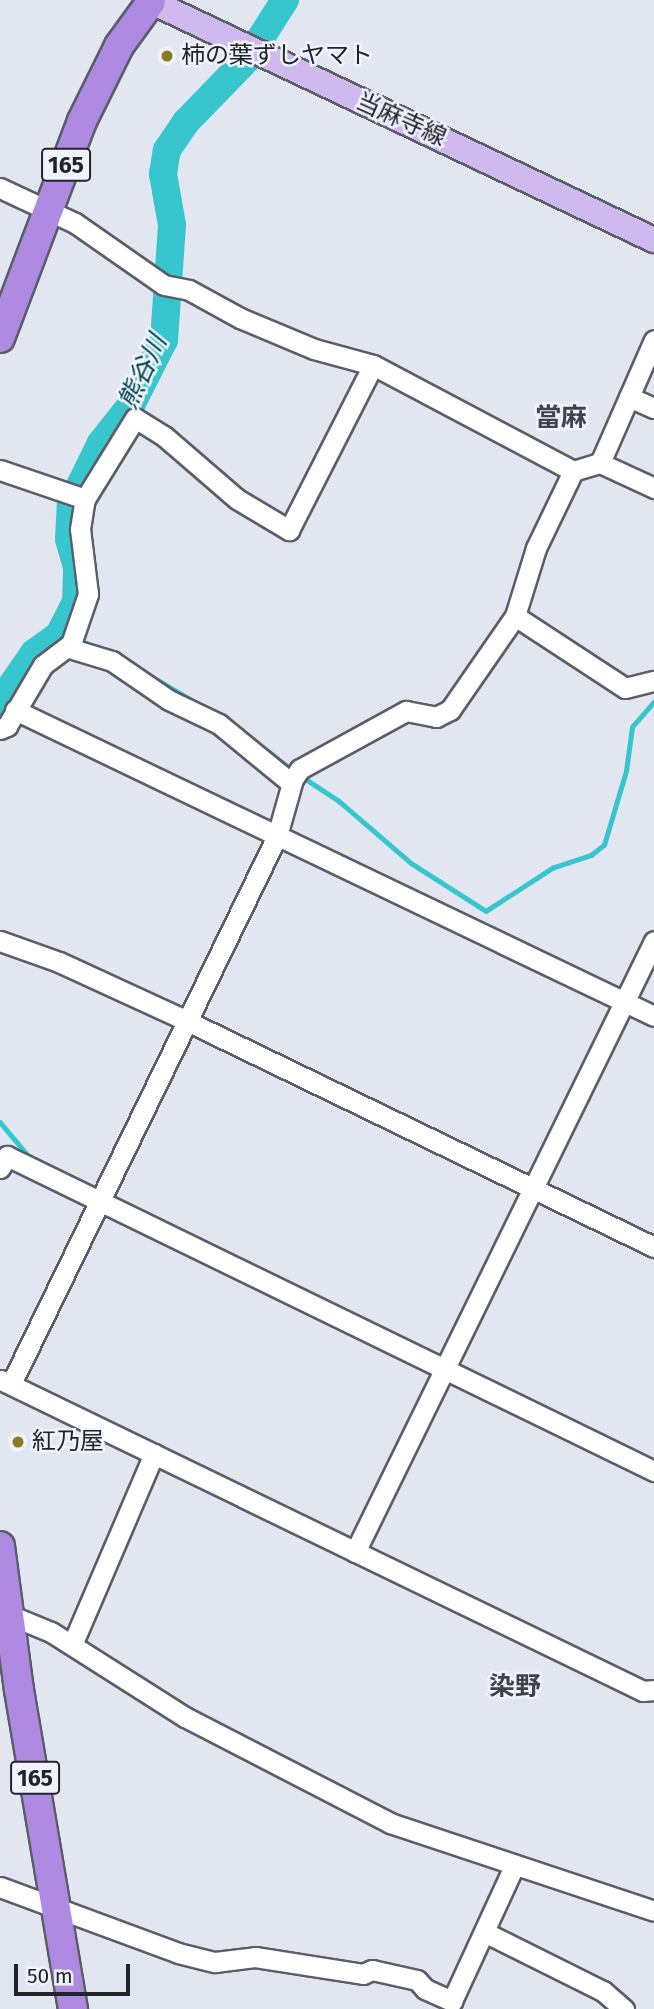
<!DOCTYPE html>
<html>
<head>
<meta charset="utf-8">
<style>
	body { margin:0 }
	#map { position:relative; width:654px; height:2009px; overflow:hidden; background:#e2e6f1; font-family:"Fira Sans","Noto Sans JP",sans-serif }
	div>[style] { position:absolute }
	.stream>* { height:4.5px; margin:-2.25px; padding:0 2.25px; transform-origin:2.25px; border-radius:2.25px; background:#38c6ce }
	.river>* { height:28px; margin:-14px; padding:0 14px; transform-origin:14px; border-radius:14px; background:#38c6ce }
	.roads { filter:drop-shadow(2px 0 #5a5e67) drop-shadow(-2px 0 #5a5e67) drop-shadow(0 2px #5a5e67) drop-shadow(0 -2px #5a5e67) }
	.minor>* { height:19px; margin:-9.5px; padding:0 9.5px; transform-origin:9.5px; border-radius:9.5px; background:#fff }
	.major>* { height:24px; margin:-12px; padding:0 12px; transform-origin:12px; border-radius:12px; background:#cfb9ee }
	.highway>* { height:28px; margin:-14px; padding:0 14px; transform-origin:14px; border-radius:14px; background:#af8ae3 }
	.dots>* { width:19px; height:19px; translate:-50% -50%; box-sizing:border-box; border:4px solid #eff3fe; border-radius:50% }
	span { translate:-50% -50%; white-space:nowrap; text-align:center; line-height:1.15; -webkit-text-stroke:5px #eff3fe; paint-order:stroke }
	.shield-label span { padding:2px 5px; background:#eff3fe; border:2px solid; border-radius:5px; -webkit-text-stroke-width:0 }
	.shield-label { font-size:23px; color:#222428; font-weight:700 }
	.poi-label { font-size:24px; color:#222428 }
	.left { translate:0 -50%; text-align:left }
	.street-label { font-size:24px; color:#222428 }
	.water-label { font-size:26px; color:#004145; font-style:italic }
	.neighbourhood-label { font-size:26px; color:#40434b; font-weight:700 }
	.scale { position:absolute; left:14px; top:1964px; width:116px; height:32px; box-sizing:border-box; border:4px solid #222428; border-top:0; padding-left:9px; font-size:21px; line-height:24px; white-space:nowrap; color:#222428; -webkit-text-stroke:5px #eff3fe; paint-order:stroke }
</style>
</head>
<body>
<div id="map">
	<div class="stream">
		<div style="left:78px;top:640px;width:27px;rotate:20deg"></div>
		<div style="left:144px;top:672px;width:65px;rotate:30.5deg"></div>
		<div style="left:248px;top:736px;width:58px;rotate:37.3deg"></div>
		<div style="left:301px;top:776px;width:45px;rotate:33.3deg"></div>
		<div style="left:339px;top:801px;width:95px;rotate:40.7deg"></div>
		<div style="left:411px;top:863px;width:89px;rotate:32.6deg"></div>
		<div style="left:486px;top:911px;width:79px;rotate:-33.1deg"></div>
		<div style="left:552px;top:868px;width:41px;rotate:-18.4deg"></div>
		<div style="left:591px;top:855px;width:16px;rotate:-38deg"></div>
		<div style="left:604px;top:845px;width:77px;rotate:-73.4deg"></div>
		<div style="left:626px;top:771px;width:44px;rotate:-82.2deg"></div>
		<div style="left:632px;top:727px;width:33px;rotate:-49deg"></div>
		<div style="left:0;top:1122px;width:50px;rotate:49.9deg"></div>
	</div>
	<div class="river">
		<div style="left:0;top:702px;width:60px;rotate:-55.2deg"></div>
		<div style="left:34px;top:653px;width:31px;rotate:-36deg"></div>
		<div style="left:59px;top:635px;width:37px;rotate:-63deg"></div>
		<div style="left:76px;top:602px;width:35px;rotate:-88deg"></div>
		<div style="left:77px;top:567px;width:29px;rotate:-106deg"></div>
		<div style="left:69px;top:539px;width:35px;rotate:-87deg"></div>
		<div style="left:71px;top:504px;width:68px;rotate:-63.8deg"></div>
		<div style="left:101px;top:443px;width:48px;rotate:-51.7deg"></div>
		<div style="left:131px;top:405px;width:73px;rotate:-63.1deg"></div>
		<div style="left:164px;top:340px;width:115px;rotate:-86deg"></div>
		<div style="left:172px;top:225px;width:52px;rotate:-100deg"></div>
		<div style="left:163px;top:174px;width:24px;rotate:-81deg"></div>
		<div style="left:167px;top:150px;width:34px;rotate:-56deg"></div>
		<div style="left:186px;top:122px;width:89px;rotate:-45.9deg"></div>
		<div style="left:248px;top:58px;width:69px;rotate:-57.5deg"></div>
	</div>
	<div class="roads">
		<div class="minor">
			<div style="left:0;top:188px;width:83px;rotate:25deg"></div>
			<div style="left:75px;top:223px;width:108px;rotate:34.9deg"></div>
			<div style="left:164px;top:285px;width:25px;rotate:11deg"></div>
			<div style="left:189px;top:290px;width:58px;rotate:28.8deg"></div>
			<div style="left:240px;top:318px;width:80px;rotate:22.7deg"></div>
			<div style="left:314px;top:349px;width:61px;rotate:15.2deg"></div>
			<div style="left:373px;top:365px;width:226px;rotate:27.9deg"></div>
			<div style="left:573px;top:471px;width:28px;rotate:-17deg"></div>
			<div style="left:600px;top:463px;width:60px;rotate:24.8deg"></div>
			<div style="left:629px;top:397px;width:27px;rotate:24deg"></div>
			<div style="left:600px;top:463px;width:134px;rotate:-66.3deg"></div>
			<div style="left:0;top:470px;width:90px;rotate:18.8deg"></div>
			<div style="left:85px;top:499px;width:95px;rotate:-58.3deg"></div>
			<div style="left:135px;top:418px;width:34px;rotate:32deg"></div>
			<div style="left:164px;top:436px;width:96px;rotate:40.8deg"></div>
			<div style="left:237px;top:499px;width:61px;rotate:30.8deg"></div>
			<div style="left:289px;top:530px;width:185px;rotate:-63deg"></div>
			<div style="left:515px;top:616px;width:131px;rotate:33.2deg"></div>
			<div style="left:625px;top:688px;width:30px;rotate:-14deg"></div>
			<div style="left:69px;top:648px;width:45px;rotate:16.8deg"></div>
			<div style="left:112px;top:661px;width:69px;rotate:34.4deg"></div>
			<div style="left:169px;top:700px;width:55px;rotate:25.6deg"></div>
			<div style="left:219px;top:724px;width:93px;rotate:39.3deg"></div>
			<div style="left:15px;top:710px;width:708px;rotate:25.59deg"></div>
			<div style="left:0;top:729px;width:8px;rotate:-23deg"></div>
			<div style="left:7px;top:726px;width:71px;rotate:-59.5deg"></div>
			<div style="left:43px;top:665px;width:35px;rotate:-37deg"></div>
			<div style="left:71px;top:644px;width:53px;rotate:-71.2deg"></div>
			<div style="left:88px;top:594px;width:65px;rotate:-97deg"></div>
			<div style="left:80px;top:529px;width:30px;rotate:-81deg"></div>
			<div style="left:0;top:941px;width:63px;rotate:19.6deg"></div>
			<div style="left:59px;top:962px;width:141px;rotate:24.7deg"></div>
			<div style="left:187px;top:1021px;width:519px;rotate:25.82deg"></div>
			<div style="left:0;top:1168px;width:14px;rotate:-60deg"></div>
			<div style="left:7px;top:1156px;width:720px;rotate:25.96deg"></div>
			<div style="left:1px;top:1380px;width:713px;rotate:25.85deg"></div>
			<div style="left:643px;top:1691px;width:11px;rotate:-5deg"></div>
			<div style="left:11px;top:1384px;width:609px;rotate:-64.11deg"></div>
			<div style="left:277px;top:836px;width:59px;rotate:-74.3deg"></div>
			<div style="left:293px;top:779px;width:12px;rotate:-55deg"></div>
			<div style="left:300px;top:769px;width:121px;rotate:-28.7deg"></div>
			<div style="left:406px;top:711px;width:31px;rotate:11deg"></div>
			<div style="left:436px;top:717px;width:16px;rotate:-27deg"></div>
			<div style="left:450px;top:710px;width:114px;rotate:-55.3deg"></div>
			<div style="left:515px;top:616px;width:71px;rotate:-72.8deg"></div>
			<div style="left:536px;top:548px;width:85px;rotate:-64.3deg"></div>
			<div style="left:355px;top:1552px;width:680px;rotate:-63.92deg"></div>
			<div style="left:12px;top:1616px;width:42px;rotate:22.3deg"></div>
			<div style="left:51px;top:1632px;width:159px;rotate:32.4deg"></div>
			<div style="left:185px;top:1717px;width:231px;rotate:27.3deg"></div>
			<div style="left:390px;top:1823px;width:278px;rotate:18.4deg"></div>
			<div style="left:72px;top:1645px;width:208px;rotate:-66.8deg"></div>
			<div style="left:0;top:1887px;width:190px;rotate:20.3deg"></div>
			<div style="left:178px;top:1953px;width:38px;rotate:14deg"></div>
			<div style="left:215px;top:1962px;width:40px;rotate:-7.1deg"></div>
			<div style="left:255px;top:1957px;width:109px;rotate:8.9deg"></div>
			<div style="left:363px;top:1974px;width:10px;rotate:-24deg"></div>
			<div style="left:372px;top:1970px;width:46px;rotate:12.5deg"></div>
			<div style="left:417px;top:1980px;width:12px;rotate:48deg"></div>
			<div style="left:425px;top:1989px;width:30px;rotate:24deg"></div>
			<div style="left:452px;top:2001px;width:149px;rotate:-65.3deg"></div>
			<div style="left:484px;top:1932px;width:133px;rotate:26.4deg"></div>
			<div style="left:603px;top:1991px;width:28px;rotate:41deg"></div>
		</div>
		<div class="major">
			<div style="left:148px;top:0;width:560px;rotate:25.38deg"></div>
		</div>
		<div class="highway">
			<div style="left:0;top:338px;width:232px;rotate:-69.3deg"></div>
			<div style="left:82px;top:121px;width:84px;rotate:-63.7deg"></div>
			<div style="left:119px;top:46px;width:54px;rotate:-54deg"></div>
			<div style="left:0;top:1546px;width:145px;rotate:82.5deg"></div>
			<div style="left:19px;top:1690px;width:324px;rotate:80.4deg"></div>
		</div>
	</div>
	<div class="dots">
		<div style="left:167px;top:56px;background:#8a7a20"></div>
		<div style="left:18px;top:1442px;background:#8a7a20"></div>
	</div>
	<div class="shield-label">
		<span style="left:66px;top:165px">165</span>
		<span style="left:35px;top:1778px">165</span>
	</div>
	<div class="poi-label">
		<span class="left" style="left:181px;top:56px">柿の葉ずしヤマト</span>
		<span class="left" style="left:32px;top:1442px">紅乃屋</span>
	</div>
	<div class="street-label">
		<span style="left:401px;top:120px;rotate:24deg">当麻寺線</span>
	</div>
	<div class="water-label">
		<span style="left:143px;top:372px;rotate:-65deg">熊谷川</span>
	</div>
	<div class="neighbourhood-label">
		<span style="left:561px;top:418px">當麻</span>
		<span style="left:515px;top:1687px">染野</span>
	</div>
	<div class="scale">50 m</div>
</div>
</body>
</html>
